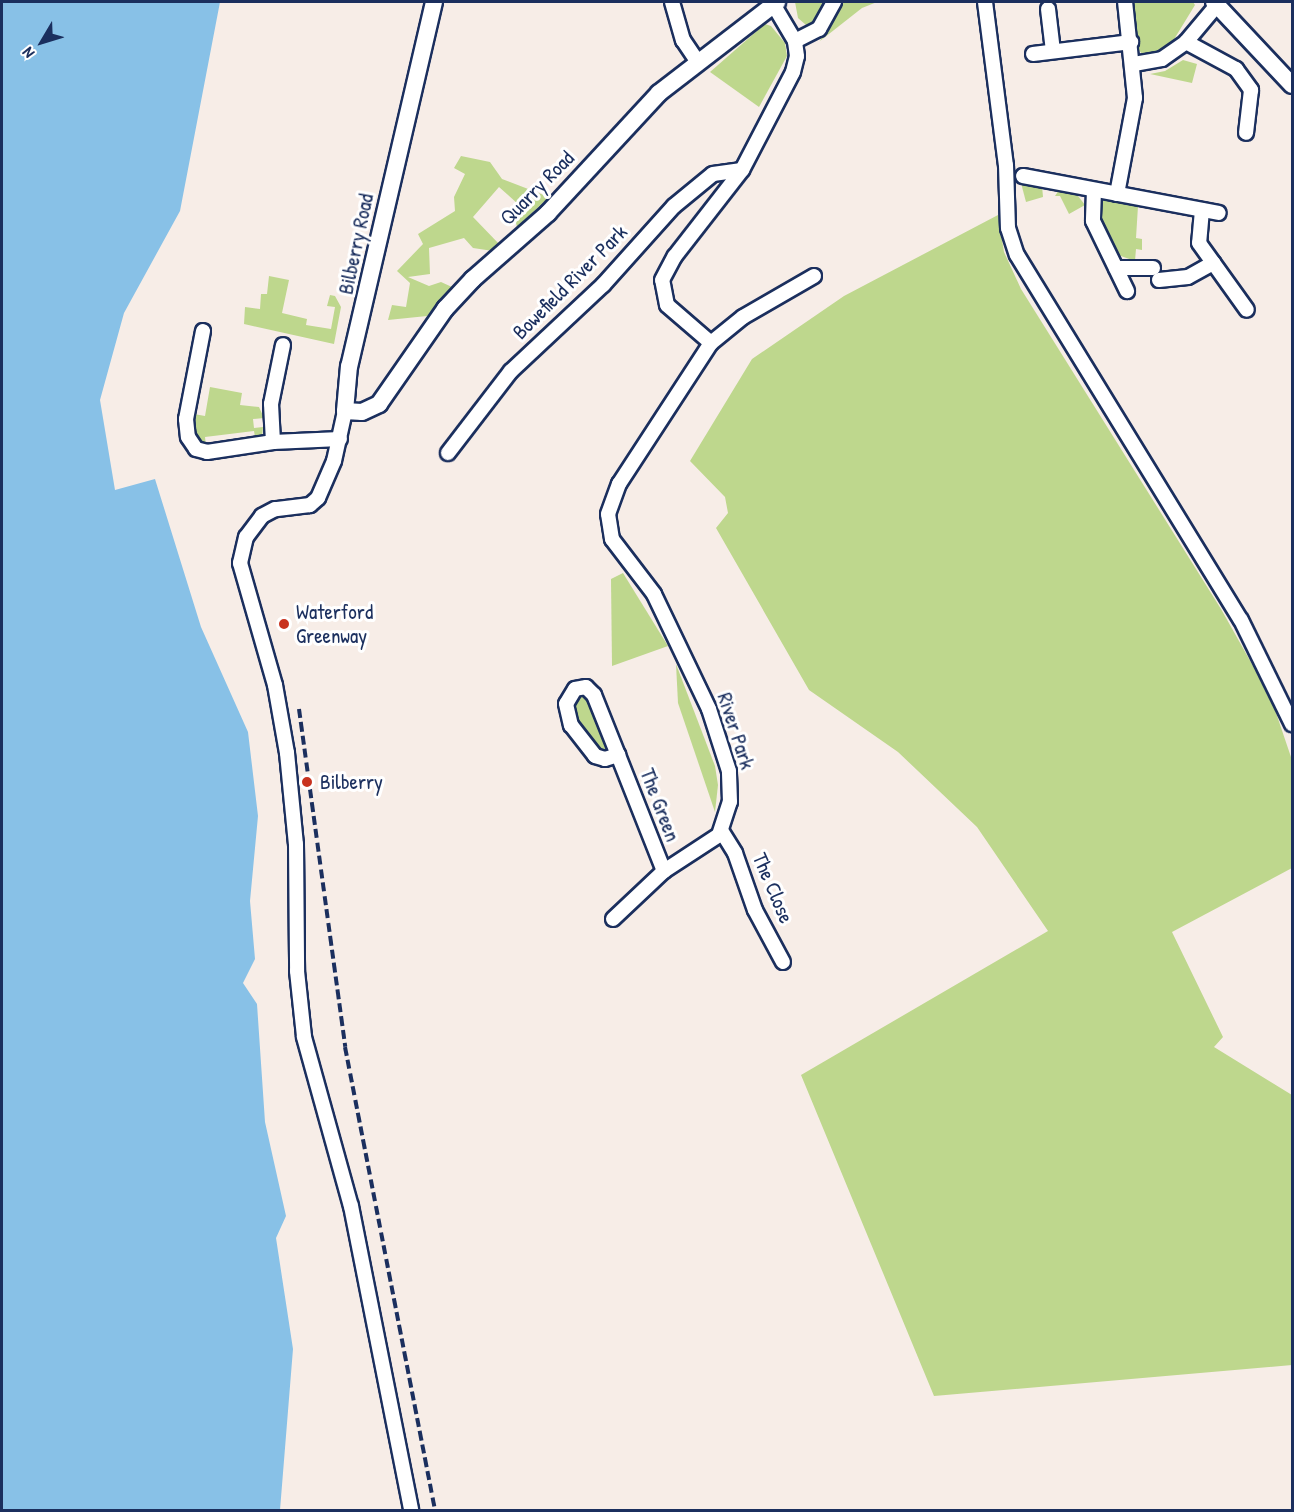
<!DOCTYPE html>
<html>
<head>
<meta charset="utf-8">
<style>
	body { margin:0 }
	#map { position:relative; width:1294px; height:1512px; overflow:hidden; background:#f7ede7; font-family:"Patrick Hand",sans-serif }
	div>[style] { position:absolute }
	.green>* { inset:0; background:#bed78d }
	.water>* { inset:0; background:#88c1e7 }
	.roads { filter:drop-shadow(2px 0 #1b2f5e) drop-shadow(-2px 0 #1b2f5e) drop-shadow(0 2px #1b2f5e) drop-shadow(0 -2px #1b2f5e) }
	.minor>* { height:14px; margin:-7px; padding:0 7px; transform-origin:7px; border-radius:7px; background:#fff }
	.tertiary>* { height:16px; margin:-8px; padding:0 8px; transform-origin:8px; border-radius:8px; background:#fff }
	.rail>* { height:4px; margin-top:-2px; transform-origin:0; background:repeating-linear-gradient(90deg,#1b2f5e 0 9px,transparent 0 13.5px) }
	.dots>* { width:16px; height:16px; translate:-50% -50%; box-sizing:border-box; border:3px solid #fff; border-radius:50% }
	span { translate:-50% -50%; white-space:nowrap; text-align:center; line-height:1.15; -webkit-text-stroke:6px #fff; paint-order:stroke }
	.street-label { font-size:21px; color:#1b2f5e }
	.poi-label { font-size:21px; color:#1b2f5e }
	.left { translate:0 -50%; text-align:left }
	.frame { position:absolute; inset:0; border:3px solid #1b2f5e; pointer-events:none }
	.north { position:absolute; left:12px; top:12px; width:60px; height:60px; -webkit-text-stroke:4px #fff; paint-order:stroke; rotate:232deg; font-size:16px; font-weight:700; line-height:24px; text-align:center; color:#1b2f5e }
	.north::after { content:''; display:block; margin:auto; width:21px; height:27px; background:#1b2f5e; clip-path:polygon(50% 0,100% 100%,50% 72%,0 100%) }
</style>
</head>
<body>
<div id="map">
	<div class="green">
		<div style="clip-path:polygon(795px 2px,826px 2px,817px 22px,806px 25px,798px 18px)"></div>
		<div style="clip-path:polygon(841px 2px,877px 2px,862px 8px,820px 41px)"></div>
		<div style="clip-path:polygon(1130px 2px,1193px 2px,1195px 5px,1173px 41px,1174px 46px,1145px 57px,1137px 48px)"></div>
		<div style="clip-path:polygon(765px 24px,771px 26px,785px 43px,787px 56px,759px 107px,710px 72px)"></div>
		<div style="clip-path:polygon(1183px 60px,1197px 64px,1192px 83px,1150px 74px,1165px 71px)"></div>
		<div style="clip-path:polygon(461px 156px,490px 162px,502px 179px,549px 197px,517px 227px,513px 211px,518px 204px,499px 187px,473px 217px,500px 245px,493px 251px,473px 248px,464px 238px,429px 248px,430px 274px,408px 277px,429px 286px,441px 282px,452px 287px,427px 316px,388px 320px,392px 305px,406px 307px,410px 283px,397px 271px,423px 244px,418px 234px,455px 211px,454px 197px,465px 174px,454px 168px)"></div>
		<div style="clip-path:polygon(1021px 183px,1042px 186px,1043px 197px,1026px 202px)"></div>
		<div style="clip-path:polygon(1059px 190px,1075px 192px,1085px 205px,1069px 214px,1060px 196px,1055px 196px)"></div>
		<div style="clip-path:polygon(1106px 199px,1138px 206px,1136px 238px,1142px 239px,1142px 250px,1136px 249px,1135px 261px,1118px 255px,1098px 217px,1100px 203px)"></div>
		<div style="clip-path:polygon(998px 215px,1004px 252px,1021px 289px,1221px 609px,1271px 698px,1292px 760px,1292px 868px,1172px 932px,1223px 1037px,1214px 1047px,1292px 1095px,1292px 1365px,934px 1396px,801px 1075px,1048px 931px,977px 827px,898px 752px,809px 690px,716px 528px,728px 513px,725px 497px,690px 461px,752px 359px,844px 296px)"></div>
		<div style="clip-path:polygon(269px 276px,289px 280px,282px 313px,307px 319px,306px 325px,331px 329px,335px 307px,327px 306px,330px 295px,335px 296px,341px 307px,334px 344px,244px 324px,245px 307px,260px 309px,261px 294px,267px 294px)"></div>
		<div style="clip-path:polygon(210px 387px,242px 393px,240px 405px,259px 407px,264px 418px,253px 419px,254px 428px,263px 427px,262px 437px,255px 437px,254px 431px,205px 437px,206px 446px,201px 444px,193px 425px,194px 414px,205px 416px)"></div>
		<div style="clip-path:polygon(623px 573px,668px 646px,612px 666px,611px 579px)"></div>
		<div style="clip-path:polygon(676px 664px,715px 766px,718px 785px,715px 812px,678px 703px)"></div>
		<div style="clip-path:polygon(582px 692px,588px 695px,609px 746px,606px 753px,599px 751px,576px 722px,572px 709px,575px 698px)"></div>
	</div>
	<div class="water">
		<div style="clip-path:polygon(2px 2px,220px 2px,180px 211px,124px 313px,100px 400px,115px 490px,155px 479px,201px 627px,248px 732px,258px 816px,250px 901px,255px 959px,243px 983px,257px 1004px,265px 1122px,286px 1216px,276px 1238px,293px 1349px,280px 1510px,2px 1510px)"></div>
	</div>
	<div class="roads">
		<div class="minor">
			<div style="left:672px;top:2px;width:40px;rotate:74deg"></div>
			<div style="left:683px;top:40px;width:25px;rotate:56deg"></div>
			<div style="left:985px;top:2px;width:164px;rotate:82.7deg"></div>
			<div style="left:1006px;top:165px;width:63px;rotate:88.2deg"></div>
			<div style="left:1008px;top:228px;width:28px;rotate:72deg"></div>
			<div style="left:1017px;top:255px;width:428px;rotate:58.5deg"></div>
			<div style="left:1241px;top:620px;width:116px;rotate:63.9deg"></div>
			<div style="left:1048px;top:9px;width:42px;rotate:83.2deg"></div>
			<div style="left:795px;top:41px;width:27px;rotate:-27deg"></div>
			<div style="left:819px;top:29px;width:31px;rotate:-61deg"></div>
			<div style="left:1186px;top:42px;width:48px;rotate:-50deg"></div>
			<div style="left:1033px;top:54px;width:99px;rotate:-7deg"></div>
			<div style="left:1134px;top:64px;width:28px;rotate:-10deg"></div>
			<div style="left:1162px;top:59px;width:29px;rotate:-35deg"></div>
			<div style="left:1186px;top:42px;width:57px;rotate:28.4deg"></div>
			<div style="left:1236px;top:69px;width:26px;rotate:54deg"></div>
			<div style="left:1251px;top:90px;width:43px;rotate:96.6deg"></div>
			<div style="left:1023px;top:176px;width:199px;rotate:10.7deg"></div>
			<div style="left:1094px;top:190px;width:31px;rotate:92deg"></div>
			<div style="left:1093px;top:221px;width:78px;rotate:64.1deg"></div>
			<div style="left:1117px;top:194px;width:98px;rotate:-79.4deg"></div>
			<div style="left:1135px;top:98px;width:97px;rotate:-95.9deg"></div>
			<div style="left:1202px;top:210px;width:33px;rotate:95deg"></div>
			<div style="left:1199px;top:243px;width:82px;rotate:54.4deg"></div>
			<div style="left:1116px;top:268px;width:37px"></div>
			<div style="left:1159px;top:280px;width:29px;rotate:-6deg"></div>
			<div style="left:1188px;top:277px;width:29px;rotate:-29deg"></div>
			<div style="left:203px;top:331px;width:90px;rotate:100.9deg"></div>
			<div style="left:186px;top:419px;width:18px;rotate:84deg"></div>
			<div style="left:188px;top:437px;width:14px;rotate:56deg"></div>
			<div style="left:196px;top:449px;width:11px;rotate:15deg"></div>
			<div style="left:207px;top:452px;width:67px;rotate:-8.6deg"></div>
			<div style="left:273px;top:442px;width:67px;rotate:-2.6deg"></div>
			<div style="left:711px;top:343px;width:41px;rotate:-39.1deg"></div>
			<div style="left:743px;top:317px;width:82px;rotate:-30deg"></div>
			<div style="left:345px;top:411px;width:51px;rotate:102.4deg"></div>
			<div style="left:334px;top:461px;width:40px;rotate:113.4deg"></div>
			<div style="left:318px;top:498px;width:11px;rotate:139deg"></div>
			<div style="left:310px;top:505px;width:35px;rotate:173deg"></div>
			<div style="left:275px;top:509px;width:15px;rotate:152deg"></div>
			<div style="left:262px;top:516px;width:26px;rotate:127deg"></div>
			<div style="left:246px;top:537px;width:27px;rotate:103deg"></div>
			<div style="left:240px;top:563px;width:127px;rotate:74deg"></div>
			<div style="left:275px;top:685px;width:69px;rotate:80deg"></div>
			<div style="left:287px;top:753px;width:91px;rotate:84.4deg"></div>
			<div style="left:296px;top:844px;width:127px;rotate:89.5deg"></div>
			<div style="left:297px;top:971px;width:66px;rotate:83.9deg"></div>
			<div style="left:304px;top:1037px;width:175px;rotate:74.5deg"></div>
			<div style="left:351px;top:1206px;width:310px;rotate:78.8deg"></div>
			<div style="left:273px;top:442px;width:38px;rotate:-93deg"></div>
			<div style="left:271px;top:404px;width:60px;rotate:-78.5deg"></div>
			<div style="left:448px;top:453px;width:103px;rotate:-52.5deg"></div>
			<div style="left:511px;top:371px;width:126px;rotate:-43.1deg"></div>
			<div style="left:603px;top:285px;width:106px;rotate:-48.1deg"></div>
			<div style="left:674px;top:206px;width:50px;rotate:-39.4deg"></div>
			<div style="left:713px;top:174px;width:29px;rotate:-8deg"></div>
			<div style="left:618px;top:755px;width:65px;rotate:-111.8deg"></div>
			<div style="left:594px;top:695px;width:11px;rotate:-135deg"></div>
			<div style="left:586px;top:687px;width:11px;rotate:170deg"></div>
			<div style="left:575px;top:689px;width:17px;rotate:121deg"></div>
			<div style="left:566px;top:704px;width:22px;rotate:77deg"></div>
			<div style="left:571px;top:725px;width:39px;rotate:52deg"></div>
			<div style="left:595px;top:756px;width:10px;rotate:17deg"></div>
			<div style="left:605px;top:759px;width:14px;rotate:-17deg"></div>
			<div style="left:618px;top:755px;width:125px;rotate:68.4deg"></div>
			<div style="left:722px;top:832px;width:25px;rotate:58deg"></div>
			<div style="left:735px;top:853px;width:60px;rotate:70.7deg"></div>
			<div style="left:755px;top:910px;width:59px;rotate:61.7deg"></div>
			<div style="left:613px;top:919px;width:70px;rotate:-43.3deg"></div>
			<div style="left:664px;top:871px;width:66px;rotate:-33.2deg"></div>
			<div style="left:719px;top:835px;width:35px;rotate:-72deg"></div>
			<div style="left:730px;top:802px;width:31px;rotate:-92deg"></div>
			<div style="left:729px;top:771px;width:65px;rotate:-107.9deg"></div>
			<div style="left:709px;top:709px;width:127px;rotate:-115.6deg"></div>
			<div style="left:654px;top:594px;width:69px;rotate:-127.4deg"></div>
			<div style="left:612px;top:539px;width:25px;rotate:-99deg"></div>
			<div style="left:608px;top:514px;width:32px;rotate:-70deg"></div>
			<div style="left:619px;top:484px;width:168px;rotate:-56.9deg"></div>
			<div style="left:711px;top:343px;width:58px;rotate:-139.2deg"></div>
			<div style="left:667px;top:305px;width:25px;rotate:-101deg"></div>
			<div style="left:662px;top:280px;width:27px;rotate:-62deg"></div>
			<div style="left:675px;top:256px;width:109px;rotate:-52.1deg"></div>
			<div style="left:742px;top:170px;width:110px;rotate:-62.5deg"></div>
			<div style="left:793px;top:72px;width:16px;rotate:-76deg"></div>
			<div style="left:797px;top:56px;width:15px;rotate:-98deg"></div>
			<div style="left:795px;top:41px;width:43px;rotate:-120.7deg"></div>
		</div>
		<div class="tertiary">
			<div style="left:434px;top:2px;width:374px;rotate:103.1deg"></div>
			<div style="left:349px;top:366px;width:45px;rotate:95.1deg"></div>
			<div style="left:345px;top:411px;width:17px;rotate:3deg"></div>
			<div style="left:362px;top:412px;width:19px;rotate:-25deg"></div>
			<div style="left:379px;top:404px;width:116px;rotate:-55.2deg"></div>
			<div style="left:445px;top:309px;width:41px;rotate:-47deg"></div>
			<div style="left:473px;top:279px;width:100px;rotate:-41.3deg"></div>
			<div style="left:548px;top:213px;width:163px;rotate:-47.2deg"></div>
			<div style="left:659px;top:93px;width:149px;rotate:-37.6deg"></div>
			<div style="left:1214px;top:2px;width:114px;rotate:46.8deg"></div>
		</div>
	</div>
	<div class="rail">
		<div style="left:299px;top:709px;width:341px;rotate:82.2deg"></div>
		<div style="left:345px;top:1047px;width:472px;rotate:79deg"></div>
	</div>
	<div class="dots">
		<div style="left:284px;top:624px;background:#c8321e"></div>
		<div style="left:307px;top:782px;background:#c8321e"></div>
	</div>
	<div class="street-label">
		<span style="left:537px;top:188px;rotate:-45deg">Quarry Road</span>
		<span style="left:356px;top:244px;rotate:-78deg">Bilberry Road</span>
		<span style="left:570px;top:282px;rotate:-45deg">Bowefield River Park</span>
		<span style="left:736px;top:731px;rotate:72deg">River Park</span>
		<span style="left:660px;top:805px;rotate:69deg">The Green</span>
		<span style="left:773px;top:888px;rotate:67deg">The Close</span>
	</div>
	<div class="poi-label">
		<span class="left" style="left:296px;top:624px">Waterford<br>Greenway</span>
		<span class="left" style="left:320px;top:782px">Bilberry</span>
	</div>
	<div class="frame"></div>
	<div class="north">N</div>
</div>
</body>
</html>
